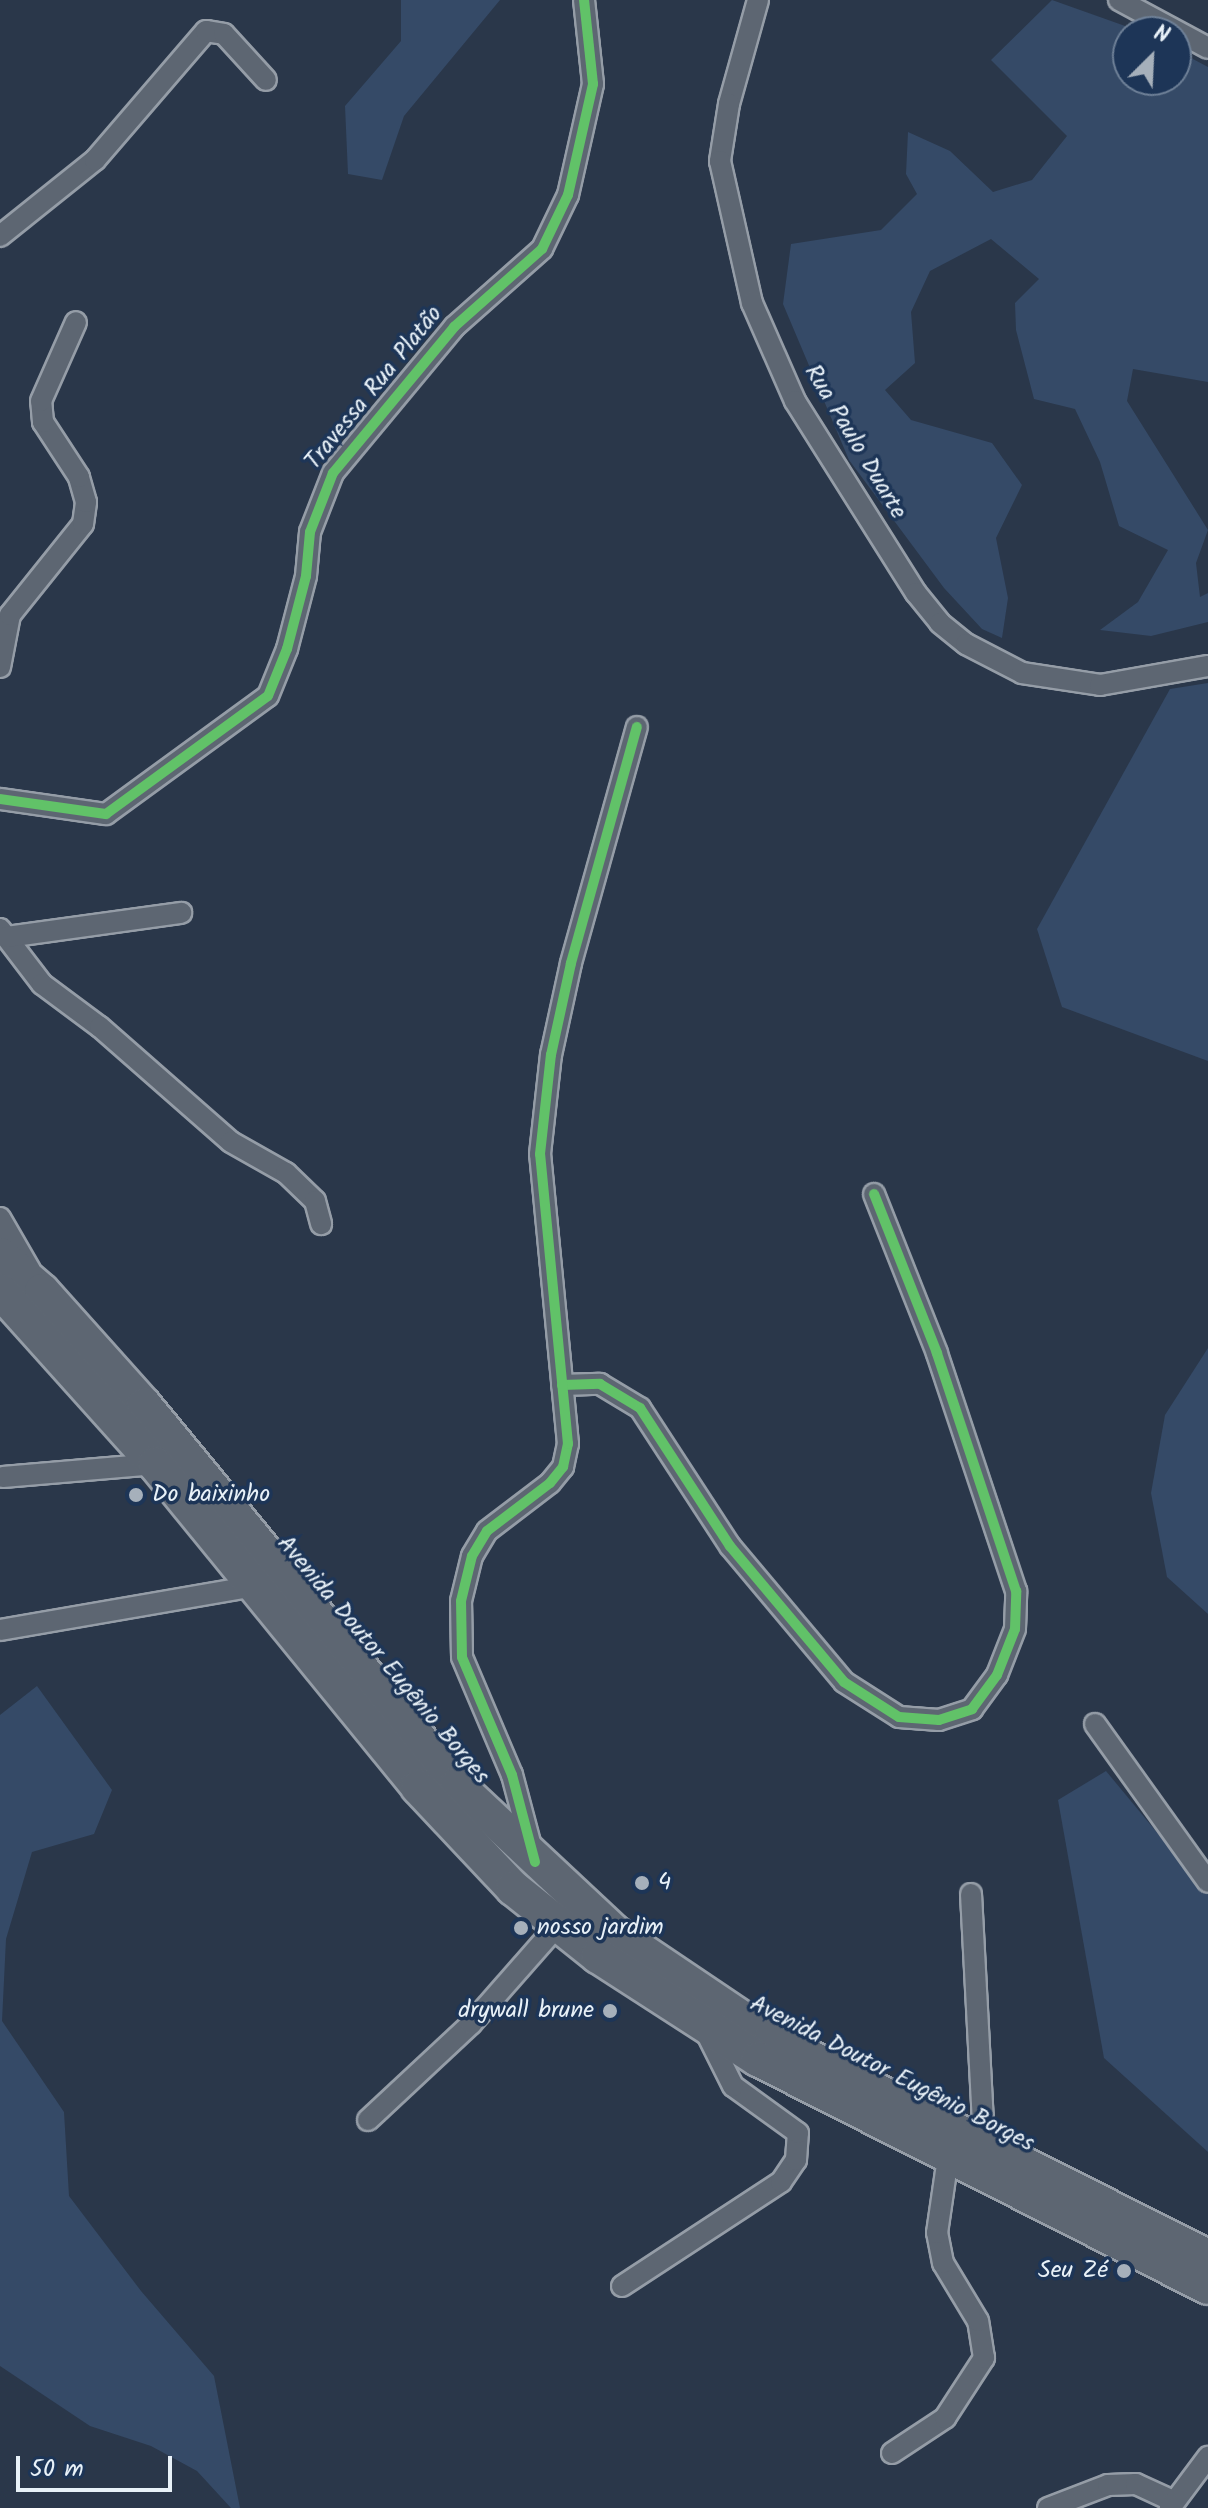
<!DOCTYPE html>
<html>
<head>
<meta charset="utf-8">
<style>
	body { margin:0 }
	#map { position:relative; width:1208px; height:2508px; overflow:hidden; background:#2a374a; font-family:Kalam,sans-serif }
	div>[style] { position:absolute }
	.green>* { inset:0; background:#354a67 }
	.roads { filter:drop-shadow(2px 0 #959da7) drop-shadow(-2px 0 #959da7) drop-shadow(0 2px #959da7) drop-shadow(0 -2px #959da7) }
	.minor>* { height:20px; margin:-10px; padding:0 10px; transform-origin:10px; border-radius:10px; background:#5d6672 }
	.trunk>* { height:34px; margin:-17px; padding:0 17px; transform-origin:17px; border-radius:17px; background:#5d6672 }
	.cycleway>* { height:10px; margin:-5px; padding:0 5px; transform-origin:5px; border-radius:5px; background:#61c268 }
	.dots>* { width:22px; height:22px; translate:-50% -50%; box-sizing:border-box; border:4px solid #1d3557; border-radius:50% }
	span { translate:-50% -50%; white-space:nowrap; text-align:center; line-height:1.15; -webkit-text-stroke:7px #1d3557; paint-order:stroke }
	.street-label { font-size:24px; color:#e8f1f8 }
	.poi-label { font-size:24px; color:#e8f1f8 }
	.left { translate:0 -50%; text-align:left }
	.right { translate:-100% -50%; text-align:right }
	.north { position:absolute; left:1112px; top:16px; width:80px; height:80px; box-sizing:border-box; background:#1d3557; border:2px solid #6e8097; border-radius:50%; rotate:24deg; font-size:22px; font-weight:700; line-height:32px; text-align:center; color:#e8f1f8 }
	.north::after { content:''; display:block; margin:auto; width:28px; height:36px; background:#a6b0bb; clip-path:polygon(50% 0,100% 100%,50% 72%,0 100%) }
	.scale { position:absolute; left:16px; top:2456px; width:156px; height:36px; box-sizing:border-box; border:4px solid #e8f1f8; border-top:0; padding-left:10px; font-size:24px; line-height:28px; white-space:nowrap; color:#e8f1f8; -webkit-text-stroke:6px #1d3557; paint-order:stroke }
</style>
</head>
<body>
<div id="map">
	<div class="green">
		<div style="clip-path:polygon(401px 0,500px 0,404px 116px,382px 180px,348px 174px,345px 106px,401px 41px)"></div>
		<div style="clip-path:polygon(1052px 0,1142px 32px,1128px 32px,1128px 80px,1176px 80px,1176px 50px,1208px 67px,1208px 382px,1133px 369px,1127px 401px,1208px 530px,1196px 563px,1200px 597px,1208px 593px,1208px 622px,1151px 636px,1100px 630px,1138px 602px,1168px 550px,1119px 526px,1100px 462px,1075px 409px,1034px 399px,1016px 330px,1015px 303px,1039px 279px,991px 239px,930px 271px,911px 312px,915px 363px,885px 390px,911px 420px,992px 443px,1022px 485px,996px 538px,1008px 598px,1002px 638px,982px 629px,944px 588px,849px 460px,783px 304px,791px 244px,881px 230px,917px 194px,906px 174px,908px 132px,950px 151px,993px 192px,1032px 180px,1067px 136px,991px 60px)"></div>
		<div style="clip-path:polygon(1208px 683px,1208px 1061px,1062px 1007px,1037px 929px,1170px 689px)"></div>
		<div style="clip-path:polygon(1208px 1348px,1208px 1614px,1167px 1577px,1151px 1493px,1165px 1415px)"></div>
		<div style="clip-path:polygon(37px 1686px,112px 1790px,94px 1834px,32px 1852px,6px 1939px,2px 2021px,64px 2112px,69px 2196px,141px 2291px,214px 2376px,240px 2508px,231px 2508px,197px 2471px,151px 2446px,90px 2426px,0 2366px,0 1715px)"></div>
		<div style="clip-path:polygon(1106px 1771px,1208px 1894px,1208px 2152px,1104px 2058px,1058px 1800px)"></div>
	</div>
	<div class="roads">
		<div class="minor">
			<div style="left:758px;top:0;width:108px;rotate:105.6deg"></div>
			<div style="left:729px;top:104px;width:58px;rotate:99deg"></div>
			<div style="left:720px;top:161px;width:146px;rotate:77.3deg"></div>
			<div style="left:752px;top:303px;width:107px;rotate:66.3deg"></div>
			<div style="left:795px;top:401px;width:227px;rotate:57.8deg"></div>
			<div style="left:916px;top:593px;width:38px;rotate:51deg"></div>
			<div style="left:940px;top:623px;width:33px;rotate:39deg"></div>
			<div style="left:966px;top:644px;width:63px;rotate:27.4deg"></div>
			<div style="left:1022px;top:673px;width:79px;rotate:8.7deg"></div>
			<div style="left:1100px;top:685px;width:110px;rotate:-10deg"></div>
			<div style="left:1119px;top:0;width:101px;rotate:28.3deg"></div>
			<div style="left:0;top:236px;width:122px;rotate:-38.7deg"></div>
			<div style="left:95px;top:160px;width:170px;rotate:-49.3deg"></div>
			<div style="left:206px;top:31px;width:18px;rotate:9deg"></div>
			<div style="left:224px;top:34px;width:62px;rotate:47.6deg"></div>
			<div style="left:0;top:667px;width:53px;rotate:-79.1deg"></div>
			<div style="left:10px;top:615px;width:117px;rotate:-51.3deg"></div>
			<div style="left:83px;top:524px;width:22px;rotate:-82deg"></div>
			<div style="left:86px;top:502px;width:26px;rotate:-106deg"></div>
			<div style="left:79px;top:477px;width:66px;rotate:-123.2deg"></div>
			<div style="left:43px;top:422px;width:21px;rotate:-95deg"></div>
			<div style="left:41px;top:401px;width:86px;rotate:-66.1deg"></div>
			<div style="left:0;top:799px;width:107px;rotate:8.1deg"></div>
			<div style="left:106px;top:814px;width:200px;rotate:-36.1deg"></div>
			<div style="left:268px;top:696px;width:51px;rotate:-68deg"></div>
			<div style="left:287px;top:649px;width:75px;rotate:-75.4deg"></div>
			<div style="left:306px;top:576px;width:44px;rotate:-84.8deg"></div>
			<div style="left:310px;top:532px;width:63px;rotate:-68.7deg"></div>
			<div style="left:333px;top:473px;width:190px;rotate:-50.3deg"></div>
			<div style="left:454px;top:327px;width:118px;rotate:-41.6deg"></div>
			<div style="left:542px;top:249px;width:60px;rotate:-64.3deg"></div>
			<div style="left:568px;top:195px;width:114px;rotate:-77.3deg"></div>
			<div style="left:593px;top:84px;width:84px;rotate:-96.1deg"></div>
			<div style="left:0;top:929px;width:69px;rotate:52.6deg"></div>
			<div style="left:42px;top:984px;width:72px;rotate:36.6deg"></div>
			<div style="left:100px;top:1027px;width:174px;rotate:41.3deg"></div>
			<div style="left:231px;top:1142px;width:63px;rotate:29.4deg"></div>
			<div style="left:286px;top:1173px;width:40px;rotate:44deg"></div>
			<div style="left:315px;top:1201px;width:24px;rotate:75deg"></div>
			<div style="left:7px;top:937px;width:176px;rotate:-7.9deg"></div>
			<div style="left:0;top:1218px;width:60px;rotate:60deg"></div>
			<div style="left:562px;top:1385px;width:38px;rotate:-2deg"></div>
			<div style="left:600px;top:1384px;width:47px;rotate:31deg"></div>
			<div style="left:640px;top:1408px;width:165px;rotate:56.9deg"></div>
			<div style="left:730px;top:1546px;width:177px;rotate:50deg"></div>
			<div style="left:844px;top:1682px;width:65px;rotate:32.5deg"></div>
			<div style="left:899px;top:1717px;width:40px;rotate:4.3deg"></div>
			<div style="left:939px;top:1720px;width:35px;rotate:-18deg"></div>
			<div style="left:972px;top:1709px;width:42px;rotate:-53.7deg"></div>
			<div style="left:997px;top:1675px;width:49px;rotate:-68.6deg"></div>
			<div style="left:1015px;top:1629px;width:38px;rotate:-88deg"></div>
			<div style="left:1016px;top:1591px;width:251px;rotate:-108.4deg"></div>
			<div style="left:937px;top:1353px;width:171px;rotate:-111.6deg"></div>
			<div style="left:3px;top:1477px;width:153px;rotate:-4.9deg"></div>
			<div style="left:0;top:1630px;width:258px;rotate:-9.8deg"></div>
			<div style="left:1095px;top:1724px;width:194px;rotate:54.4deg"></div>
			<div style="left:532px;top:1850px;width:78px;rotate:-104.9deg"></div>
			<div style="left:512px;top:1775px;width:128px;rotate:-113deg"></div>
			<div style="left:462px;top:1657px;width:56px;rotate:-91deg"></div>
			<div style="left:461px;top:1601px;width:46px;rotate:-76.3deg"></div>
			<div style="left:472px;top:1556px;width:29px;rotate:-59deg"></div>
			<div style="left:487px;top:1531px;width:79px;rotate:-37.3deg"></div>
			<div style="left:550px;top:1483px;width:21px;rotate:-51deg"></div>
			<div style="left:563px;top:1467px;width:24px;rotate:-78deg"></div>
			<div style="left:568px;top:1444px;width:291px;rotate:-95.5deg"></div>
			<div style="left:540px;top:1154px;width:100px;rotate:-83.7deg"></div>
			<div style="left:551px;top:1055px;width:94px;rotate:-77.7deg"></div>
			<div style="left:571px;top:963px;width:245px;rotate:-74.4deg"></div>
			<div style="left:971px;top:1894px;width:251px;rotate:87deg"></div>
			<div style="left:368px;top:2120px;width:141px;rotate:-43deg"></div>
			<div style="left:471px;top:2024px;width:133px;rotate:-48.7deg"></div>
			<div style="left:622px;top:2286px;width:190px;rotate:-33.2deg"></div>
			<div style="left:781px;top:2182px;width:27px;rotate:-56deg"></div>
			<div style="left:796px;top:2160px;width:27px;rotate:-86deg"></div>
			<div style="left:798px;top:2133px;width:80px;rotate:-144.1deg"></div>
			<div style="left:733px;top:2086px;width:67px;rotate:-116.6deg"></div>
			<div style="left:892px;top:2453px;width:64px;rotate:-33.4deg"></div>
			<div style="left:945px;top:2418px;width:72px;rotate:-57deg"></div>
			<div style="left:984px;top:2358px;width:37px;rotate:-99deg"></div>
			<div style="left:978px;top:2321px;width:68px;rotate:-121.1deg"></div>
			<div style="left:943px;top:2263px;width:31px;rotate:-101deg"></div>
			<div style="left:937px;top:2233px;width:76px;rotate:-81.7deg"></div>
			<div style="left:1048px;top:2508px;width:64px;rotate:-21deg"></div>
			<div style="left:1108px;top:2485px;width:28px;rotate:-2deg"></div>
			<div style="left:1136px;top:2484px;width:41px;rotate:24.7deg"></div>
			<div style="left:1170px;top:2508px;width:64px;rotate:-53.3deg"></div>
		</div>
		<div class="trunk">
			<div style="left:0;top:1255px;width:55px;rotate:40.6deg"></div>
			<div style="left:42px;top:1291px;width:153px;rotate:48.2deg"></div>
			<div style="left:144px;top:1405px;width:492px;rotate:50.5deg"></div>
			<div style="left:457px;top:1785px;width:215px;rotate:43.1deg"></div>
			<div style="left:614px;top:1932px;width:189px;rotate:34deg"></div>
			<div style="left:771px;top:2038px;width:489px;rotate:26.6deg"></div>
			<div style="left:0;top:1291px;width:232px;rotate:48.1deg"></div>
			<div style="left:155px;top:1464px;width:417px;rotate:50.8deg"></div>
			<div style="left:418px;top:1787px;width:139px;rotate:46.8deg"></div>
			<div style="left:513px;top:1888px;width:109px;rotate:38.7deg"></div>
			<div style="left:598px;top:1956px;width:190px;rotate:32.8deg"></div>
			<div style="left:758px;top:2059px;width:504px;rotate:26.87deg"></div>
		</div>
	</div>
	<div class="cycleway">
		<div style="left:0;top:799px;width:107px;rotate:8.1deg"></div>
		<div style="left:106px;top:814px;width:200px;rotate:-36.1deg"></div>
		<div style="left:268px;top:696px;width:51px;rotate:-68deg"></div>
		<div style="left:287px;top:649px;width:75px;rotate:-75.4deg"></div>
		<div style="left:306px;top:576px;width:44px;rotate:-84.8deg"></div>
		<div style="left:310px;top:532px;width:63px;rotate:-68.7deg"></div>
		<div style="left:333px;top:473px;width:190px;rotate:-50.3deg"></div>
		<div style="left:454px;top:327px;width:118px;rotate:-41.6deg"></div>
		<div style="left:542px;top:249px;width:60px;rotate:-64.3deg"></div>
		<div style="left:568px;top:195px;width:114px;rotate:-77.3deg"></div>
		<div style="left:593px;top:84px;width:84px;rotate:-96.1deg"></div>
		<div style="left:562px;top:1385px;width:38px;rotate:-2deg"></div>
		<div style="left:600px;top:1384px;width:47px;rotate:31deg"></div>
		<div style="left:640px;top:1408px;width:165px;rotate:56.9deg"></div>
		<div style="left:730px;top:1546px;width:177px;rotate:50deg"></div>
		<div style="left:844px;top:1682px;width:65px;rotate:32.5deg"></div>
		<div style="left:899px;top:1717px;width:40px;rotate:4.3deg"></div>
		<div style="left:939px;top:1720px;width:35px;rotate:-18deg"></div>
		<div style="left:972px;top:1709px;width:42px;rotate:-53.7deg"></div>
		<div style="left:997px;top:1675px;width:49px;rotate:-68.6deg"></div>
		<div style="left:1015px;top:1629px;width:38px;rotate:-88deg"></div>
		<div style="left:1016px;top:1591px;width:251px;rotate:-108.4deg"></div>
		<div style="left:937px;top:1353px;width:171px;rotate:-111.6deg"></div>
		<div style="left:535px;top:1862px;width:90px;rotate:-104.8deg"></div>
		<div style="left:512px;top:1775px;width:128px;rotate:-113deg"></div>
		<div style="left:462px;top:1657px;width:56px;rotate:-91deg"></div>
		<div style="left:461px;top:1601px;width:46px;rotate:-76.3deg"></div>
		<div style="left:472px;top:1556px;width:29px;rotate:-59deg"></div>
		<div style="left:487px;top:1531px;width:79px;rotate:-37.3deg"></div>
		<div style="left:550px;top:1483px;width:21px;rotate:-51deg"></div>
		<div style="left:563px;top:1467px;width:24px;rotate:-78deg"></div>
		<div style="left:568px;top:1444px;width:291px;rotate:-95.5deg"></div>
		<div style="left:540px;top:1154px;width:100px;rotate:-83.7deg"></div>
		<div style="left:551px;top:1055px;width:94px;rotate:-77.7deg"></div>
		<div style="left:571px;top:963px;width:245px;rotate:-74.4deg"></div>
	</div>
	<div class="dots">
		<div style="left:136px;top:1495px;background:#a6b0bb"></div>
		<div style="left:642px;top:1883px;background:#a6b0bb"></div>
		<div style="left:521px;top:1928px;background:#a6b0bb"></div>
		<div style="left:610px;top:2011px;background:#a6b0bb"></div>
		<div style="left:1124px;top:2271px;background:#a6b0bb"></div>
	</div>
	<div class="street-label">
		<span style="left:374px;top:388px;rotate:-51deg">Travessa Rua Platão</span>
		<span style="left:855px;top:442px;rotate:59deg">Rua Paulo Duarte</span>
		<span style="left:383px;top:1660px;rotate:50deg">Avenida Doutor Eugênio Borges</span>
		<span style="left:892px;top:2074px;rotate:27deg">Avenida Doutor Eugênio Borges</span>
	</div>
	<div class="poi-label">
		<span class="left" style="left:152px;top:1495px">Do baixinho</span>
		<span class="left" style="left:658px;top:1883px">4</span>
		<span class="left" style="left:537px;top:1928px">nosso jardim</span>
		<span class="right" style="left:594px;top:2011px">drywall brune</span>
		<span class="right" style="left:1108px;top:2271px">Seu Zé</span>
	</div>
	<div class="north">N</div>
	<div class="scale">50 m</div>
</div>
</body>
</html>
